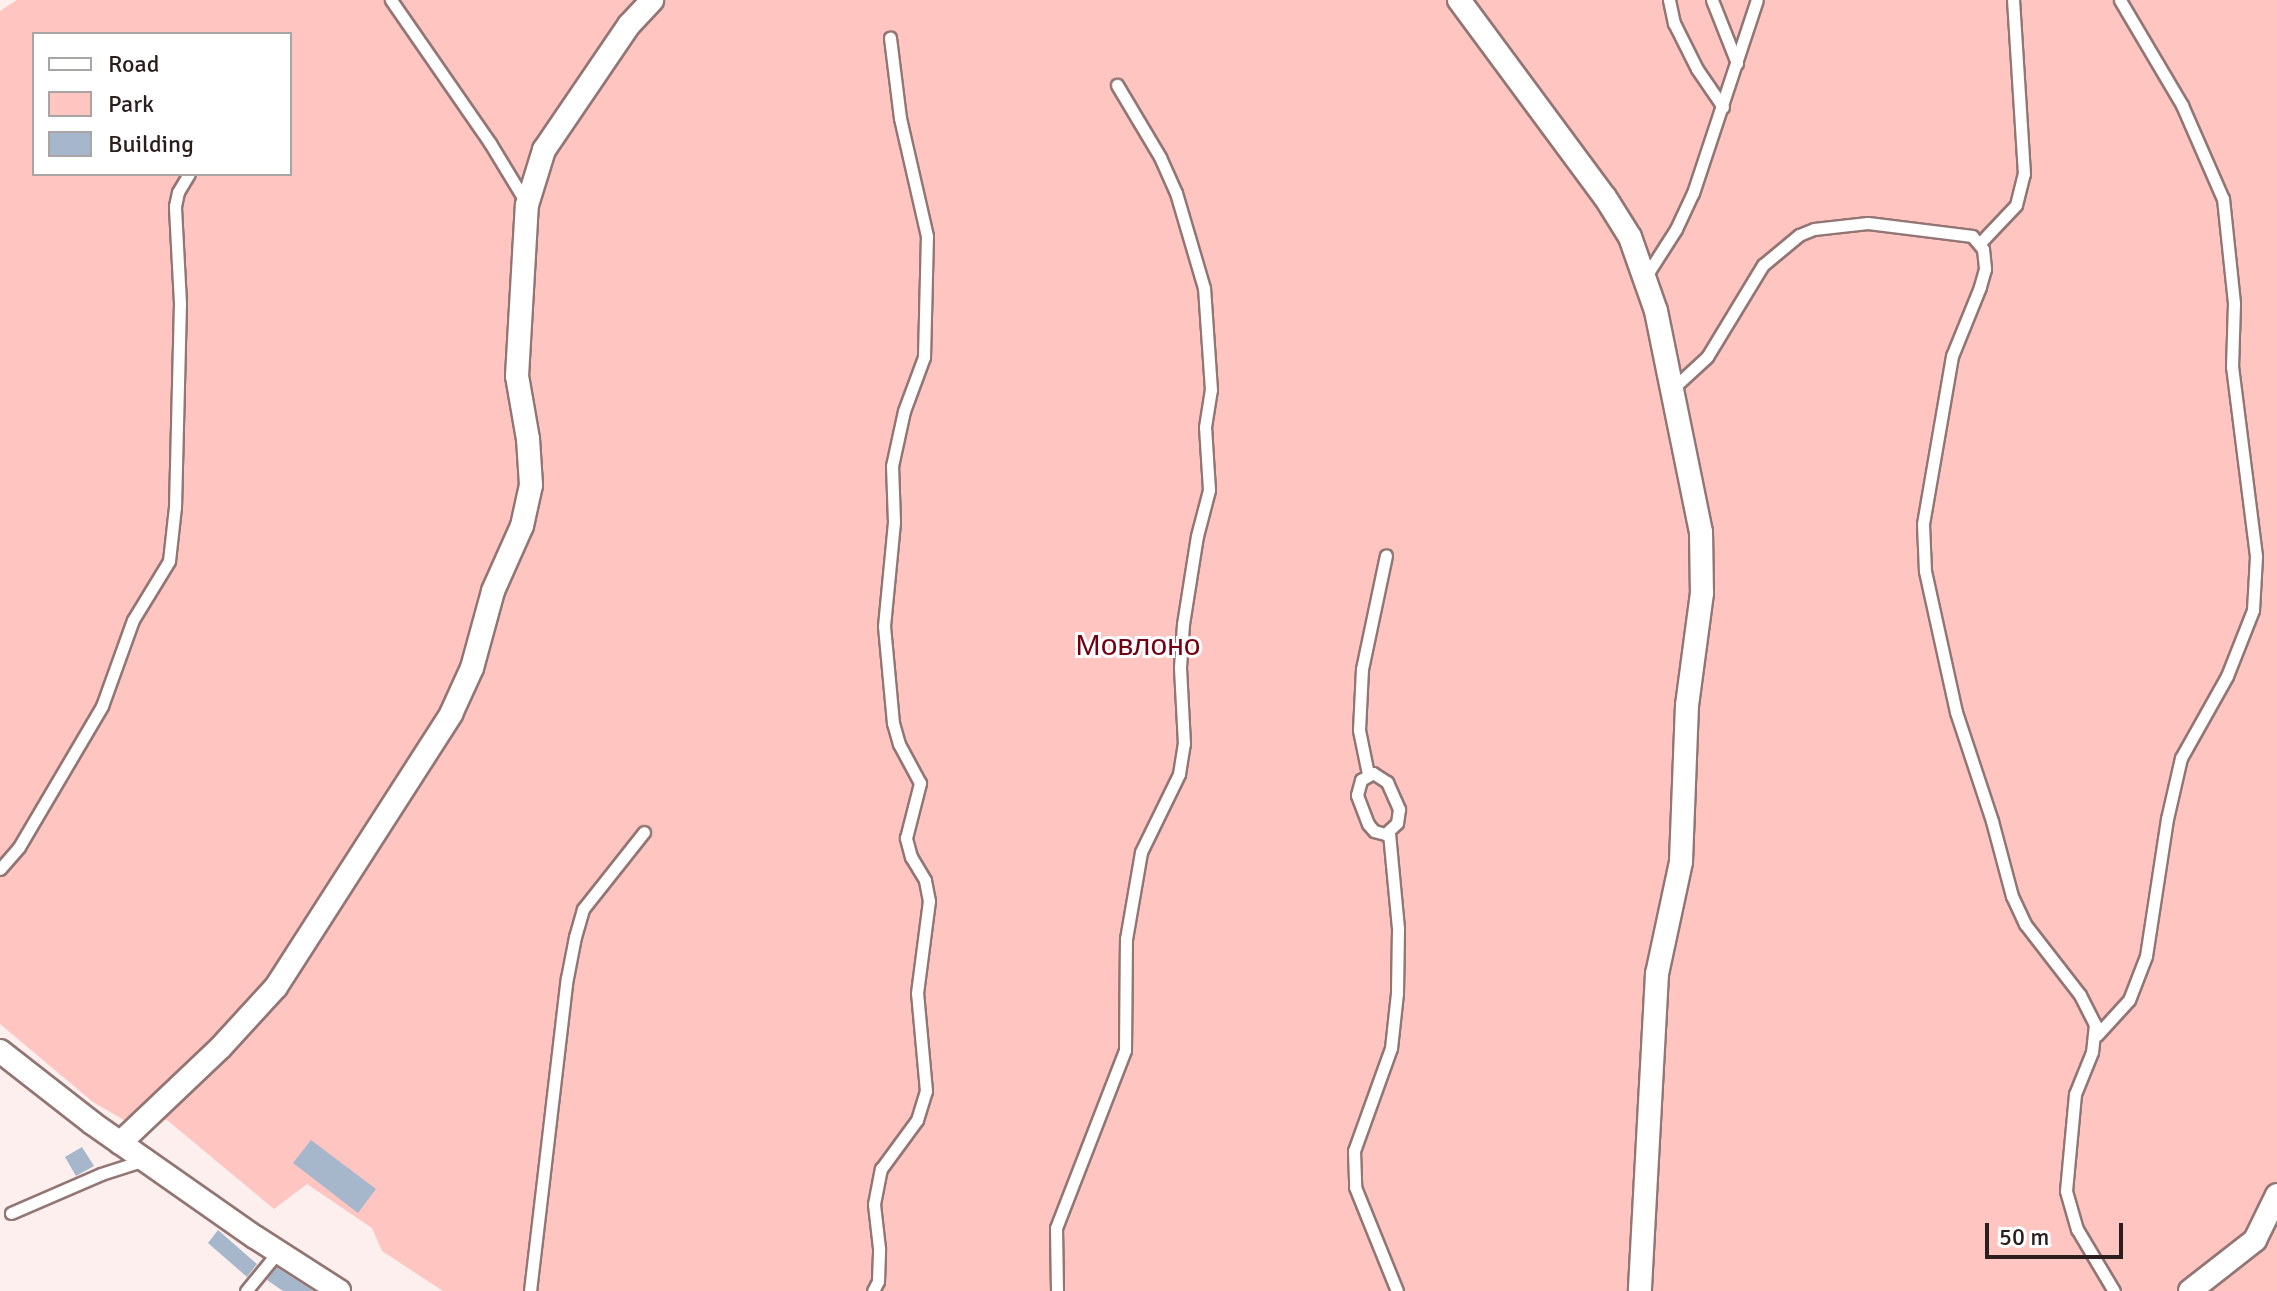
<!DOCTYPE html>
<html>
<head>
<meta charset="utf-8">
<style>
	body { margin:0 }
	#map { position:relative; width:2277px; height:1291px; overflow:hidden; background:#fcefee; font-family:Signika,sans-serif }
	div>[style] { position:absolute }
	.green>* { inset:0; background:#ffc5c1 }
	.building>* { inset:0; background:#a6b7cc }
	.roads { filter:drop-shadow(2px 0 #927674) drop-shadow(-2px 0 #927674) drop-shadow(0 2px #927674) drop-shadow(0 -2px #927674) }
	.lane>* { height:11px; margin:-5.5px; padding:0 5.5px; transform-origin:5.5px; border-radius:5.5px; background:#fff }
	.street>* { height:22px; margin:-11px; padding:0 11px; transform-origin:11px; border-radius:11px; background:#fff }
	span { translate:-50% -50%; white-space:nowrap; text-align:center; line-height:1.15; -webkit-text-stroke:6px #fff; paint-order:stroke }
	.park-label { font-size:30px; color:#720012 }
	.legend { position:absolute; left:32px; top:32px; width:260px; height:144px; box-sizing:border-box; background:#fff; border:2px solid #aaa5a5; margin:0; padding:10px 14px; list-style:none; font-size:24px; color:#2a1e1e }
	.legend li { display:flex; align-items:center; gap:16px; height:40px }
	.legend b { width:40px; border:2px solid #aaa5a5 }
	.scale { position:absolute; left:1985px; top:1223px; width:138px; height:36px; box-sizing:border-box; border:4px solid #2a1e1e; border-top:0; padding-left:10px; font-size:24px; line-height:28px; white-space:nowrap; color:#2a1e1e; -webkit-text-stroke:6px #fff; paint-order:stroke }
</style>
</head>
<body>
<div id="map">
	<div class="green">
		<div style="clip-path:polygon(evenodd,17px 0,2277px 0,2277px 1291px,443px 1291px,382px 1251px,372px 1228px,307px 1184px,274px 1209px,167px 1120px,129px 1123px,93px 1102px,0 1024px,0 11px,17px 0,34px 34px,290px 34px,290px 174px,34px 174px,34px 34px)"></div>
	</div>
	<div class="building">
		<div style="clip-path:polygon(311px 1140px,376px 1189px,358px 1213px,293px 1163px)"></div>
		<div style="clip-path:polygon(82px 1147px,94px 1166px,76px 1176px,65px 1157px)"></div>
		<div style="clip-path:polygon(218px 1230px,257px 1264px,247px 1277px,208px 1243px)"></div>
		<div style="clip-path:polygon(276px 1267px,309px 1288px,313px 1291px,283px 1291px,267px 1280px)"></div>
	</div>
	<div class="roads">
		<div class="lane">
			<div style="left:391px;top:0;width:174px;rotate:55.3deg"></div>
			<div style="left:490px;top:143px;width:71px;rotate:58.8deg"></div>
			<div style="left:1669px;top:0;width:24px;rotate:78deg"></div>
			<div style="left:1674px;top:23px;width:51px;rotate:63.4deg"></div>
			<div style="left:1697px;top:69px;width:46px;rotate:55.6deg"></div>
			<div style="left:1712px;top:0;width:68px;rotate:68.4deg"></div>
			<div style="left:1980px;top:243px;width:52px;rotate:-46.5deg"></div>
			<div style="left:2016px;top:205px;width:32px;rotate:-76deg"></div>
			<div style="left:2024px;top:174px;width:174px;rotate:-93.6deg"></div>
			<div style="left:1646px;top:276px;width:56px;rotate:-57.4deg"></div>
			<div style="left:1676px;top:229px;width:40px;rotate:-65deg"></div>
			<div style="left:1693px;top:193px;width:203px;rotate:-71.7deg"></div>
			<div style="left:1670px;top:391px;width:50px;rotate:-42.6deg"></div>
			<div style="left:1707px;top:357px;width:108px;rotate:-58.7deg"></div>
			<div style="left:1763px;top:265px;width:47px;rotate:-39.8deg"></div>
			<div style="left:1799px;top:235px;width:16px;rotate:-22deg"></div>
			<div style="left:1814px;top:229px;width:54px;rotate:-6.3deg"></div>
			<div style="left:1868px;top:223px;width:105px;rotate:7.1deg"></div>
			<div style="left:1972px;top:236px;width:17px;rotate:50deg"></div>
			<div style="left:1983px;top:249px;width:20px;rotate:84deg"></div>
			<div style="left:1985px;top:269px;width:19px;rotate:106deg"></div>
			<div style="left:1980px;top:287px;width:74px;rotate:112.1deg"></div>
			<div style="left:1952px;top:356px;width:170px;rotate:99.8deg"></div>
			<div style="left:1923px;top:524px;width:47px;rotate:87.6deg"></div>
			<div style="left:1925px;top:571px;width:144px;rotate:77.6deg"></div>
			<div style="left:1956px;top:712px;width:115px;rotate:71.7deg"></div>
			<div style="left:1992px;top:821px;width:78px;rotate:75.1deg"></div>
			<div style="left:2012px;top:896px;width:31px;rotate:65deg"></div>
			<div style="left:2025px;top:924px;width:90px;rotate:52.2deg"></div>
			<div style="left:2080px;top:995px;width:33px;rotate:63deg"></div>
			<div style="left:2095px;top:1024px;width:28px;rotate:96deg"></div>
			<div style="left:2092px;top:1052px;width:45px;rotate:112deg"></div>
			<div style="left:2075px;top:1094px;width:97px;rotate:95.3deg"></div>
			<div style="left:2066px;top:1191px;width:40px;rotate:74deg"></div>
			<div style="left:2077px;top:1229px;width:72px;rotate:59.2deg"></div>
			<div style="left:1373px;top:773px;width:17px;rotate:33deg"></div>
			<div style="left:1387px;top:782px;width:30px;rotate:66deg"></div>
			<div style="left:1399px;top:809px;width:14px;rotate:98deg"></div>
			<div style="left:1397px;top:823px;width:16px;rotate:137deg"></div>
			<div style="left:1385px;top:834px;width:11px;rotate:-165deg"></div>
			<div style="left:1374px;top:831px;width:9px;rotate:-131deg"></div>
			<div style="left:1368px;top:824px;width:31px;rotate:-111deg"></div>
			<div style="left:1357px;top:795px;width:16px;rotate:-75deg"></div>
			<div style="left:1361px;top:780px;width:14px;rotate:-30deg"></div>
			<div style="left:1368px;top:774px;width:45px;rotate:-101.6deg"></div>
			<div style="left:1359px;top:730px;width:61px;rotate:-87.2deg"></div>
			<div style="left:1362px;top:669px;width:116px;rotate:-78.1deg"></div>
			<div style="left:1389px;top:833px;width:96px;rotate:84.6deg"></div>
			<div style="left:1398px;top:929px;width:64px;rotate:90.9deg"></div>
			<div style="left:1397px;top:993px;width:55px;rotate:96.2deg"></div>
			<div style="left:1391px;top:1048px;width:109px;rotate:109.8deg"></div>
			<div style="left:1354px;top:1151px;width:36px;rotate:88deg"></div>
			<div style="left:1355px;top:1187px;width:112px;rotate:68deg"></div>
			<div style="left:0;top:869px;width:29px;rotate:-49deg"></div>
			<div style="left:19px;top:847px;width:164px;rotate:-59.5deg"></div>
			<div style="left:102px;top:706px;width:91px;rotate:-70.2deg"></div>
			<div style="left:133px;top:620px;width:69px;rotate:-58.6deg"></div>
			<div style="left:169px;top:561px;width:54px;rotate:-83.7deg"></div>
			<div style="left:175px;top:507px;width:204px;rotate:-88.6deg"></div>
			<div style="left:180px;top:303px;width:97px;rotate:-93deg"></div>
			<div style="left:175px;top:206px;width:14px;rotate:-78deg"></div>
			<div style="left:178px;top:192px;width:21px;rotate:-59deg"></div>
			<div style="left:2097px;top:1035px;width:47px;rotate:-47.6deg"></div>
			<div style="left:2129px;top:1000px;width:47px;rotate:-68.9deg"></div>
			<div style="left:2146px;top:956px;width:139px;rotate:-81.3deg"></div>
			<div style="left:2167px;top:819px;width:63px;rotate:-77.1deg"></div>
			<div style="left:2181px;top:758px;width:94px;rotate:-60.7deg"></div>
			<div style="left:2227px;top:676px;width:71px;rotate:-68.5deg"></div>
			<div style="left:2253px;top:610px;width:54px;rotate:-86.8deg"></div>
			<div style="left:2256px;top:556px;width:191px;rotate:-97.2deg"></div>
			<div style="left:2232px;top:367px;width:64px;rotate:-88.2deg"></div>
			<div style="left:2234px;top:303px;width:105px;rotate:-96deg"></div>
			<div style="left:2223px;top:199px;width:103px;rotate:-113.6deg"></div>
			<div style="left:2182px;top:105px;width:122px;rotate:-120.6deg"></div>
			<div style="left:11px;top:1213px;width:98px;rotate:-23.4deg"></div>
			<div style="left:101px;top:1174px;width:46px;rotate:-17.7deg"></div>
			<div style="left:246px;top:1291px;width:50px;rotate:-50.6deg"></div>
			<div style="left:530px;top:1291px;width:315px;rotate:-83.3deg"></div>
			<div style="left:567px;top:978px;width:42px;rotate:-79deg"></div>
			<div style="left:575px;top:937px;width:29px;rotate:-74deg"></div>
			<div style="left:583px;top:909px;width:98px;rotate:-51.6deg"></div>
			<div style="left:873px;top:1291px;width:11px;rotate:-63deg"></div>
			<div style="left:878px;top:1281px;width:33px;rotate:-88deg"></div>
			<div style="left:879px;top:1248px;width:44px;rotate:-96.5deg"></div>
			<div style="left:874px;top:1204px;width:36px;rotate:-79deg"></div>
			<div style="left:881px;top:1169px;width:61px;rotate:-53.7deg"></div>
			<div style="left:917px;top:1120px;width:30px;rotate:-73deg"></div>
			<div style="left:926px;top:1091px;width:98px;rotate:-95.2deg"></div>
			<div style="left:917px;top:993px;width:93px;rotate:-82.6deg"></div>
			<div style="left:929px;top:901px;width:21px;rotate:-101deg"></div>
			<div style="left:925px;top:880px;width:27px;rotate:-121deg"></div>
			<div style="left:911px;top:857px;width:20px;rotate:-105deg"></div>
			<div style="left:906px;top:838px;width:57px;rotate:-75.7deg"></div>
			<div style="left:920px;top:783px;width:44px;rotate:-118.3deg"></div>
			<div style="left:899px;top:744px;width:22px;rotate:-106deg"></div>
			<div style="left:893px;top:723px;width:97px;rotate:-95.3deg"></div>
			<div style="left:884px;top:626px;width:104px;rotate:-84.5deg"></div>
			<div style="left:894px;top:522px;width:56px;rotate:-92deg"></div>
			<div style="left:892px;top:466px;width:56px;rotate:-77.7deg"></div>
			<div style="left:904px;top:411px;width:58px;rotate:-69.7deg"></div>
			<div style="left:924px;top:357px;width:121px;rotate:-88.6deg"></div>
			<div style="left:927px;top:236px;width:121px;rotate:-102.9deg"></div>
			<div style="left:900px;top:118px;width:81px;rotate:-97.1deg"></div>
			<div style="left:1057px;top:1291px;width:63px;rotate:-90.9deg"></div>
			<div style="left:1056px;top:1228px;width:191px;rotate:-68.8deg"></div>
			<div style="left:1125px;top:1050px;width:111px;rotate:-89.5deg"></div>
			<div style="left:1126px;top:939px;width:88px;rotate:-80.2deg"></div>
			<div style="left:1141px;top:852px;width:87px;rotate:-64deg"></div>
			<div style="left:1179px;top:774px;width:30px;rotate:-81deg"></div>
			<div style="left:1184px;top:744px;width:77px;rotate:-93deg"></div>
			<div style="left:1180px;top:667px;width:43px;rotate:-86deg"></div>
			<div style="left:1183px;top:624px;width:89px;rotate:-81deg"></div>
			<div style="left:1197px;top:536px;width:48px;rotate:-75.4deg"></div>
			<div style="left:1209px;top:490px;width:63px;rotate:-93.6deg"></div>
			<div style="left:1205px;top:427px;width:37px;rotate:-81deg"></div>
			<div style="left:1211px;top:390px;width:102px;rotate:-93.9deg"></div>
			<div style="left:1204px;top:288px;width:99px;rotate:-106.4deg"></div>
			<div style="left:1176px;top:193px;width:39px;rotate:-114deg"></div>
			<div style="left:1160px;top:157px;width:84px;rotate:-120.8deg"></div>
		</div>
		<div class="street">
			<div style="left:1459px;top:0;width:245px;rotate:53.5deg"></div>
			<div style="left:1605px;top:197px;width:47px;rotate:58deg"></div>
			<div style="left:1630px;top:237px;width:78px;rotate:70.6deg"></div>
			<div style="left:1656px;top:311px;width:226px;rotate:78.5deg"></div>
			<div style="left:1701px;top:532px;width:61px;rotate:89.1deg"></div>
			<div style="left:1702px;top:593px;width:113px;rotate:97.6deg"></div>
			<div style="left:1687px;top:705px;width:157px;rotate:92.2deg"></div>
			<div style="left:1681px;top:862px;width:115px;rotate:102.1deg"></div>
			<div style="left:1657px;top:974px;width:317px;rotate:93.1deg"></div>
			<div style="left:0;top:1051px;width:117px;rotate:38deg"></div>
			<div style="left:92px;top:1123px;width:199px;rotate:35deg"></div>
			<div style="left:255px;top:1237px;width:100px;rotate:32.7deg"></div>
			<div style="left:120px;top:1143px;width:139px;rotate:-43.5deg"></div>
			<div style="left:221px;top:1047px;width:81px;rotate:-47.5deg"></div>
			<div style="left:276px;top:987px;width:324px;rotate:-57.3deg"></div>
			<div style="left:451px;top:714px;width:51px;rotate:-65.5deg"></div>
			<div style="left:472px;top:668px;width:80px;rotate:-74.7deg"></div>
			<div style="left:493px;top:591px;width:71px;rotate:-66deg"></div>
			<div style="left:522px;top:526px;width:42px;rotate:-77.6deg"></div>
			<div style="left:531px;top:485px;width:46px;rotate:-93.7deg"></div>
			<div style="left:528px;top:439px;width:64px;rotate:-99.9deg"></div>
			<div style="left:517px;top:376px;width:171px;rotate:-86.7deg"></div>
			<div style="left:527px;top:205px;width:58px;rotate:-72.8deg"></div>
			<div style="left:544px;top:150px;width:151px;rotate:-55.8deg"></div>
			<div style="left:629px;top:25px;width:34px;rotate:-47deg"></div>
			<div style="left:2190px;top:1291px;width:83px;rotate:-38.1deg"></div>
			<div style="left:2255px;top:1240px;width:50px;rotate:-63.9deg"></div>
		</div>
	</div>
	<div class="park-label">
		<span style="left:1138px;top:646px">Мовлоно</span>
	</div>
	<ul class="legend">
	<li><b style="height:10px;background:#fff"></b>Road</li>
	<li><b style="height:22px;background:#ffc5c1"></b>Park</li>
	<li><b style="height:22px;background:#a6b7cc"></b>Building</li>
	</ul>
	<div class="scale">50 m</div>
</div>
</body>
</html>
